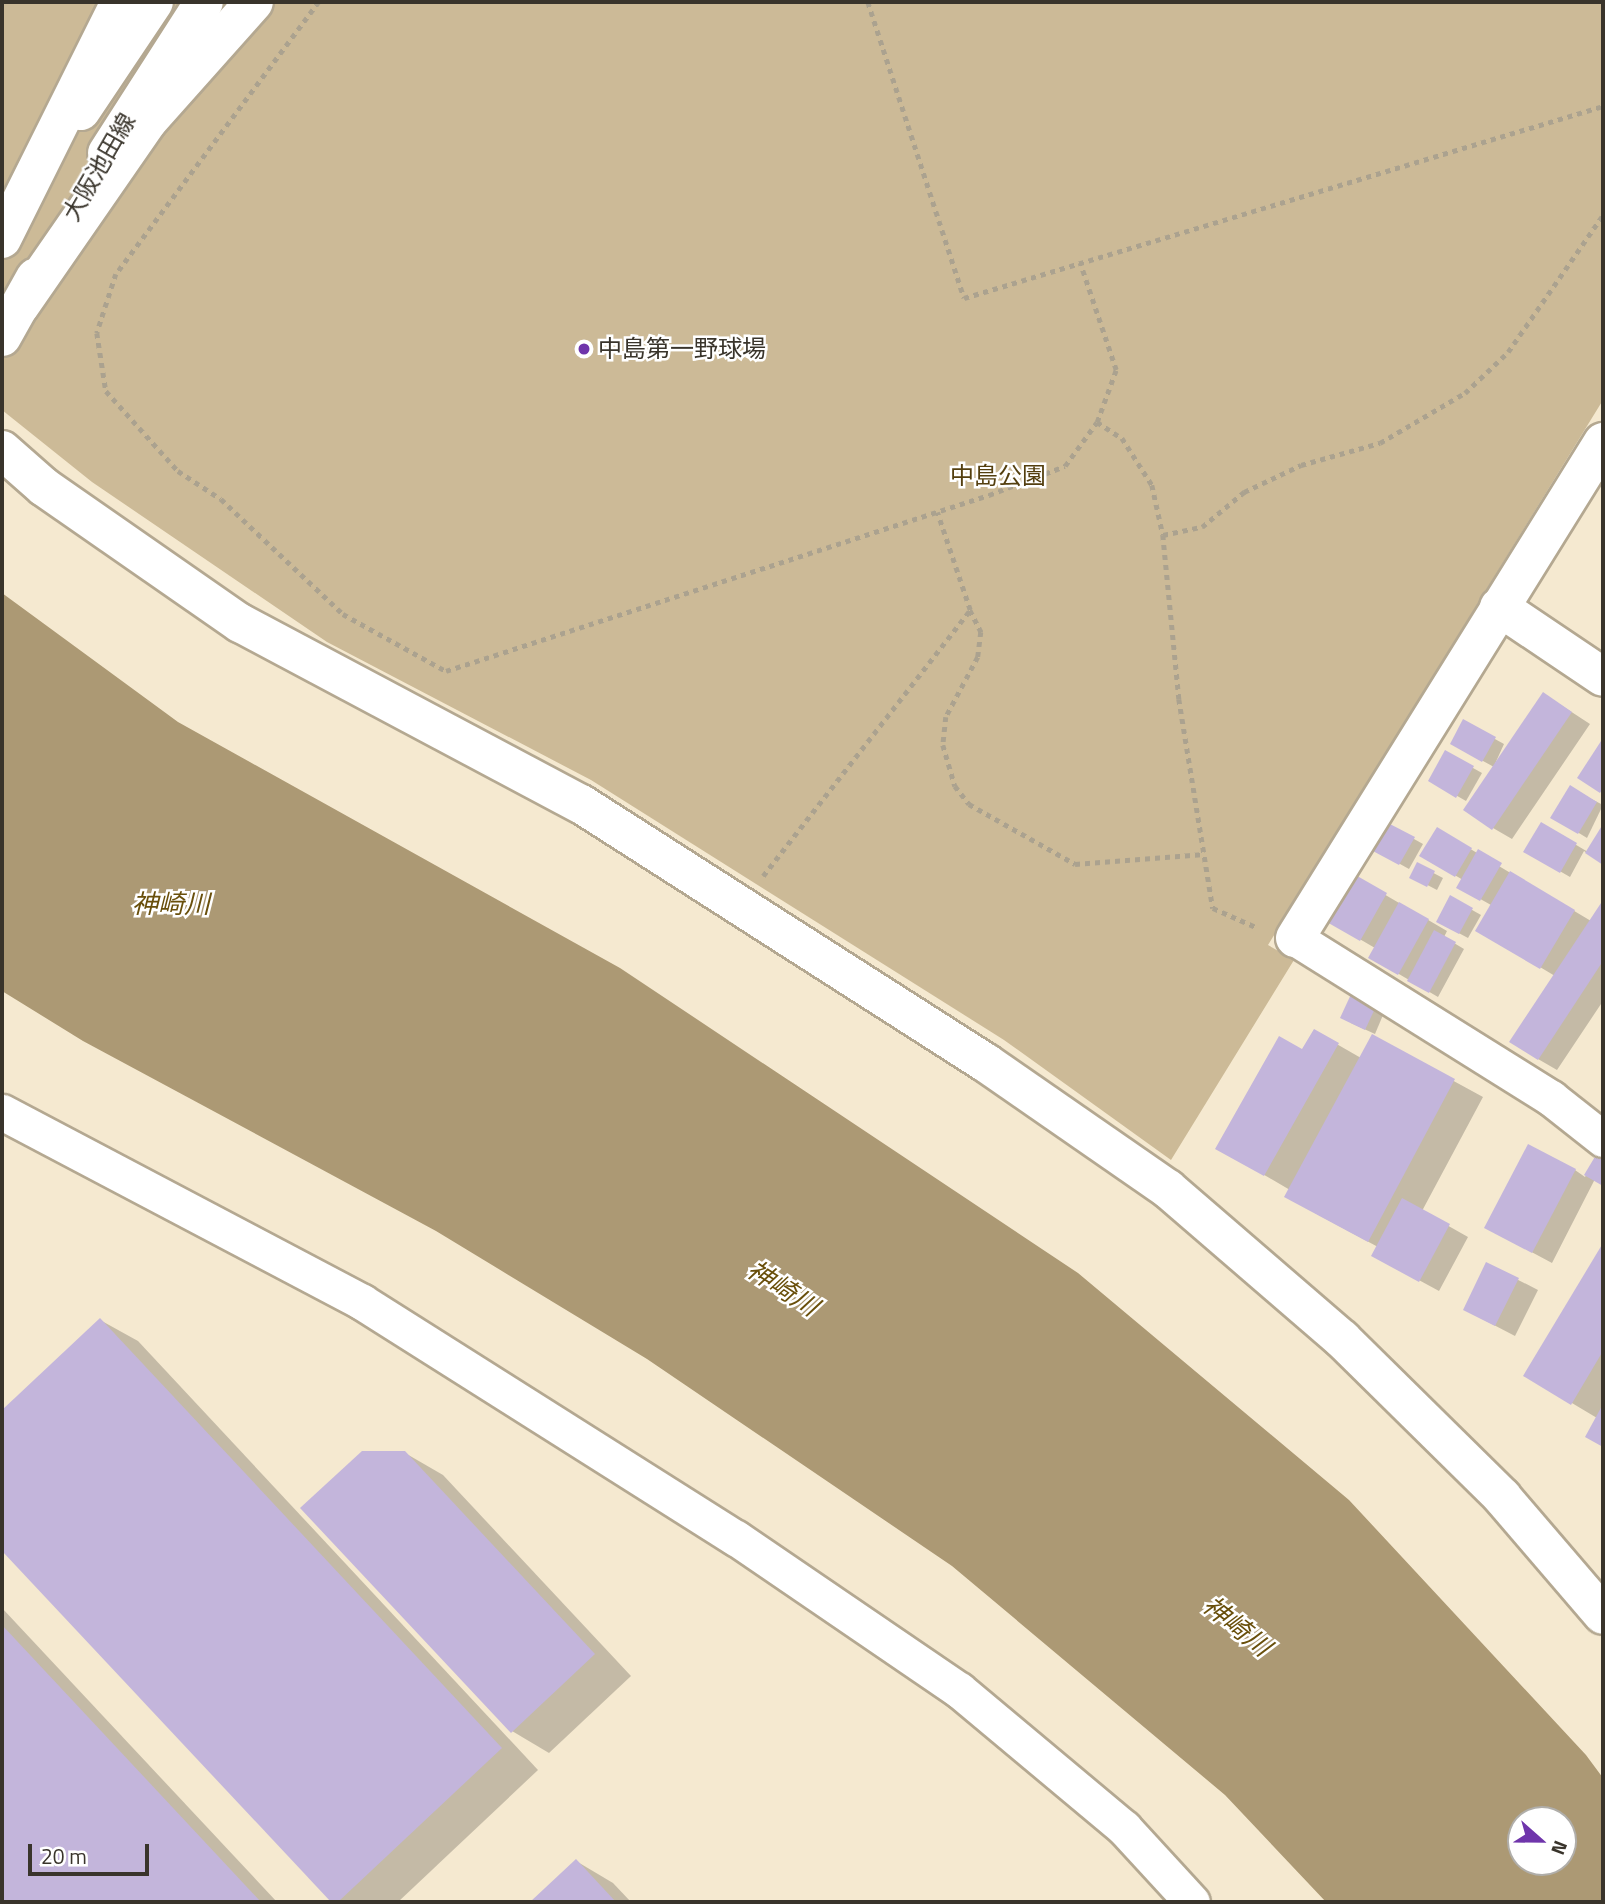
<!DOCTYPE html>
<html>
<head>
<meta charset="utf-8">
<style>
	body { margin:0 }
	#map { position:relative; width:1605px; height:1904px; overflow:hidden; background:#f5e9d0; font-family:"Titillium Web","Noto Sans JP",sans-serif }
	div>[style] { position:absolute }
	.green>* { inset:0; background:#ccba97 }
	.water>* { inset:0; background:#ac9974 }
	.shadow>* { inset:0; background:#0003 }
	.building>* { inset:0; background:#c3b5db }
	.path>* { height:4.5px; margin-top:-2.25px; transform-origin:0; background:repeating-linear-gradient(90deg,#aba28f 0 5px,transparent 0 10px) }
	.roads { filter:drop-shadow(2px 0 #b4a891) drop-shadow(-2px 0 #b4a891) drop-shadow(0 2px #b4a891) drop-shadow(0 -2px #b4a891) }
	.street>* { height:35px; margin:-17.5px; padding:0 17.5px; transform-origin:17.5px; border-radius:17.5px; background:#fff }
	.secondary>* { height:38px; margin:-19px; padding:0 19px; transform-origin:19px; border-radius:19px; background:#fff }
	.primary>* { height:38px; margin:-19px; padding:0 19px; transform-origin:19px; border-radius:19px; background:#fff }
	.highway>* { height:38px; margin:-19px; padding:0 19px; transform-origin:19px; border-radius:19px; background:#fff }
	.dots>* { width:19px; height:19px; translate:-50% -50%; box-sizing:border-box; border:4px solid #fff; border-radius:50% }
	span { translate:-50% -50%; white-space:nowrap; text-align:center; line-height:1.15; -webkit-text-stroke:5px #fff; paint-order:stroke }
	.street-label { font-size:24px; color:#39342b }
	.poi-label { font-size:24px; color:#39342b }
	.left { translate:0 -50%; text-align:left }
	.park-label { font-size:24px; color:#543f0f }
	.water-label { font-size:26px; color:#694f0b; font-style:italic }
	.frame { position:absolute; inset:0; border:4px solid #39342b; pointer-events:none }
	.north { position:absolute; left:1507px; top:1806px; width:70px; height:70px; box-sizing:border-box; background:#fff; border:2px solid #b0aeaa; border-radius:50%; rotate:111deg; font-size:19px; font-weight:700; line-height:28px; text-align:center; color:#39342b }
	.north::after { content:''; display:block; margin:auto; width:24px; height:32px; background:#6f35ab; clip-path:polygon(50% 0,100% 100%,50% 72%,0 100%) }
	.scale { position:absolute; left:28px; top:1844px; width:121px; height:32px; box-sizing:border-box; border:4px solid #39342b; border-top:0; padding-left:9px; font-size:21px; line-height:24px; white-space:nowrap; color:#39342b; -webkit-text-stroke:5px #fff; paint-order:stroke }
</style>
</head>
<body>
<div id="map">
	<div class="green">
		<div style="clip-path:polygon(2px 2px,1603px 2px,1603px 400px,1268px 945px,1294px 960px,1171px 1160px,1004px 1040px,591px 780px,327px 642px,92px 482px,2px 410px)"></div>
	</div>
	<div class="water">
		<div style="clip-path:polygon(evenodd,2px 593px,178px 722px,620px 968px,1078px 1273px,1349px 1500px,1586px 1755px,1603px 1778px,1603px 1902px,1326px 1902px,1225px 1795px,952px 1566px,647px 1359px,436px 1231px,83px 1041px,2px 991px,2px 593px,1521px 1820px,1563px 1820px,1563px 1862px,1521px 1862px,1521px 1820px)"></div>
	</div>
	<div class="shadow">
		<div style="clip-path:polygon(1544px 694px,1590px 724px,1512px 839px,1493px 828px,1494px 767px,1452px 744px,1464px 722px,1504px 744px,1494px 766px)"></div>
		<div style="clip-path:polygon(1446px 753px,1482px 773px,1466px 801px,1431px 781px)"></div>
		<div style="clip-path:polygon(1570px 788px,1603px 805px,1587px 838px,1553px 817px)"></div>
		<div style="clip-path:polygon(1387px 824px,1423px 844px,1409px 869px,1373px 849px)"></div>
		<div style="clip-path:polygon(1541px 824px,1588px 852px,1603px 828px,1603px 863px,1584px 851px,1570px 877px,1525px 851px)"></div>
		<div style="clip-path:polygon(1437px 829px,1591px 921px,1603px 903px,1603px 1001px,1557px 1070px,1538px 1059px,1555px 976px,1478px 930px,1491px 905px,1459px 887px,1463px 880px,1421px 855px)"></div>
		<div style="clip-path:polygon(1418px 865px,1443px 878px,1437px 890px,1412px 877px)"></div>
		<div style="clip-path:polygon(1353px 876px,1447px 931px,1444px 937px,1464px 949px,1438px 997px,1370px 957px,1375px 948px,1327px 920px)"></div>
		<div style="clip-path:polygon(1451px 898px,1481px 915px,1468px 938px,1438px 922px)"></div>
		<div style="clip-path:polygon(1354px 992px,1386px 1008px,1375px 1034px,1351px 1023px)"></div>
		<div style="clip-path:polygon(1314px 1031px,1361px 1058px,1373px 1037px,1483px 1097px,1422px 1211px,1468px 1237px,1439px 1291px,1393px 1266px,1378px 1247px,1315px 1213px,1290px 1190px,1218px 1148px,1302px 1051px)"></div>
		<div style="clip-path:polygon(1596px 1157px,1603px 1161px,1603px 1184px,1595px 1179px,1552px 1263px,1505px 1238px,1575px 1170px,1585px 1177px)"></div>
		<div style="clip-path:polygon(1603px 1246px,1603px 1446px,1587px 1437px,1597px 1418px,1525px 1375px)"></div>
		<div style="clip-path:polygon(1487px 1264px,1538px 1290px,1515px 1336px,1465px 1310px)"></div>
		<div style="clip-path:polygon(100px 1320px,138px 1341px,538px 1770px,398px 1902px,333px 1902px,2px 1548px,2px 1412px)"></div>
		<div style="clip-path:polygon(405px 1453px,443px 1475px,631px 1676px,549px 1753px,512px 1731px)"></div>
		<div style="clip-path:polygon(2px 1608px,277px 1902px,2px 1902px)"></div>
		<div style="clip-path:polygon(576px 1861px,613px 1883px,631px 1902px,532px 1902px)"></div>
	</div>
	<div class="building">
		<div style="clip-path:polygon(1543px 692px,1572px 712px,1492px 830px,1463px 810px)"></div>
		<div style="clip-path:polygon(1463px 719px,1496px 737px,1482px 762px,1450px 744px)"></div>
		<div style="clip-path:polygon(1603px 738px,1603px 788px,1600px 793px,1577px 778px)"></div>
		<div style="clip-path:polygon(1445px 750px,1474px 766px,1456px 798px,1428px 781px)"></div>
		<div style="clip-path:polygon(1570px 785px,1597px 802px,1578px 834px,1550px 818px)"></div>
		<div style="clip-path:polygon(1386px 822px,1415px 837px,1399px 865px,1371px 850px)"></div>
		<div style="clip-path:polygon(1541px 822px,1577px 843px,1560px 873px,1523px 852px)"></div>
		<div style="clip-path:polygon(1603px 824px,1603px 865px,1585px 853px)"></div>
		<div style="clip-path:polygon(1437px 827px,1472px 848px,1455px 877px,1419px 856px)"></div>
		<div style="clip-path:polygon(1478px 849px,1502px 863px,1480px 901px,1456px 888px)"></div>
		<div style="clip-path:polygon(1417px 862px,1435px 871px,1427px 887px,1409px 878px)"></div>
		<div style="clip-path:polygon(1510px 871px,1575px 910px,1540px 969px,1475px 931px)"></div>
		<div style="clip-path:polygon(1352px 873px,1387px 893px,1360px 941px,1325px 921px)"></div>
		<div style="clip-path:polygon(1450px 895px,1473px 908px,1459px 934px,1436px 922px)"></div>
		<div style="clip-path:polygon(1603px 900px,1603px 961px,1538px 1060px,1509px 1042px)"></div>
		<div style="clip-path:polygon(1399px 902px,1429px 919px,1398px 975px,1368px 958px)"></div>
		<div style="clip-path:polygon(1434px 930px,1456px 942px,1429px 993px,1407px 981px)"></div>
		<div style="clip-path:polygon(1353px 990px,1378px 1002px,1365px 1030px,1340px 1018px)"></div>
		<div style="clip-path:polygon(1314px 1029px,1339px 1043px,1264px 1176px,1215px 1149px,1279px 1036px,1302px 1049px)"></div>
		<div style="clip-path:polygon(1372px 1034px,1455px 1079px,1368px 1242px,1284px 1197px)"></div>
		<div style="clip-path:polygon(1528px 1144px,1576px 1169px,1532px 1253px,1484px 1228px)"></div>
		<div style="clip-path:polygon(1596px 1155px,1603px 1159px,1603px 1186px,1584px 1175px)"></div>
		<div style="clip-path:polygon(1402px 1198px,1450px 1224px,1419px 1282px,1371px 1256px)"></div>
		<div style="clip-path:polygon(1603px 1243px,1603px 1351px,1571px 1405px,1523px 1376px)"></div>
		<div style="clip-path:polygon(1486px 1262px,1519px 1278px,1495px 1326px,1463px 1310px)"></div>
		<div style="clip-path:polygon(100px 1318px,502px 1748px,338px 1902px,331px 1902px,2px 1551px,2px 1410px)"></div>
		<div style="clip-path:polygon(1603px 1404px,1603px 1447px,1585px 1437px)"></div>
		<div style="clip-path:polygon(362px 1451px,405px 1451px,595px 1654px,511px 1733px,300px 1508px)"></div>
		<div style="clip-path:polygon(2px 1625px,261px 1902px,2px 1902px)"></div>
		<div style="clip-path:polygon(576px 1859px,616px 1902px,530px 1902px)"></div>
	</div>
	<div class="path">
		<div style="left:319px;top:2px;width:339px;rotate:126.7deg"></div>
		<div style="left:116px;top:274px;width:62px;rotate:107.9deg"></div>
		<div style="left:97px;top:333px;width:59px;rotate:81.2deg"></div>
		<div style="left:106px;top:391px;width:108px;rotate:48deg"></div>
		<div style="left:178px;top:471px;width:51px;rotate:33.1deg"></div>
		<div style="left:221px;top:499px;width:168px;rotate:43.3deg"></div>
		<div style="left:343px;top:614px;width:118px;rotate:29deg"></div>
		<div style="left:446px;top:671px;width:571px;rotate:-17.96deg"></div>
		<div style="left:989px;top:495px;width:81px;rotate:-20.9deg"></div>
		<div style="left:1065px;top:466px;width:54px;rotate:-54deg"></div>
		<div style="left:1097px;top:422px;width:55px;rotate:-69.9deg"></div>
		<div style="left:1116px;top:370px;width:113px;rotate:-108.6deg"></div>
		<div style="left:868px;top:2px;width:311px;rotate:72deg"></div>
		<div style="left:964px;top:298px;width:667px;rotate:-16.72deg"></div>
		<div style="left:1097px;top:422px;width:30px;rotate:33deg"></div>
		<div style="left:1122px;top:438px;width:56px;rotate:57.4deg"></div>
		<div style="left:1152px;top:485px;width:51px;rotate:77.6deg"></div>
		<div style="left:1163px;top:535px;width:165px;rotate:84.4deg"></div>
		<div style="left:1179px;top:699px;width:212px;rotate:80.8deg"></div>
		<div style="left:1213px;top:908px;width:49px;rotate:24deg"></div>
		<div style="left:1163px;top:535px;width:40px;rotate:-12deg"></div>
		<div style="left:1202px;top:527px;width:55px;rotate:-39.8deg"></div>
		<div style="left:1244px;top:492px;width:63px;rotate:-25.3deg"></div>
		<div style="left:1301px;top:465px;width:82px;rotate:-15.6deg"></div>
		<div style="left:1380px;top:443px;width:99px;rotate:-30.5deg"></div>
		<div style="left:1465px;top:393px;width:59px;rotate:-43.6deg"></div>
		<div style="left:1508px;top:352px;width:167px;rotate:-55.3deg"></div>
		<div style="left:970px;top:610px;width:25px;rotate:63deg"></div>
		<div style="left:981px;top:632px;width:25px;rotate:97deg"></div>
		<div style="left:978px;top:657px;width:68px;rotate:118.1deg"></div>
		<div style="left:946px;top:717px;width:28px;rotate:96deg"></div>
		<div style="left:943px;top:745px;width:43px;rotate:73.7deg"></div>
		<div style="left:955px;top:786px;width:23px;rotate:52deg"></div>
		<div style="left:969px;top:804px;width:122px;rotate:29.5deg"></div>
		<div style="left:1075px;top:864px;width:130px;rotate:-4.4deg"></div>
		<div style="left:763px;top:876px;width:337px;rotate:-52.1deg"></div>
		<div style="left:970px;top:610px;width:103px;rotate:-108.6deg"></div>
	</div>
	<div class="roads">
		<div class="street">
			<div style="left:1295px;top:938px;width:302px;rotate:32deg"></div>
			<div style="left:1551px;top:1098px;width:66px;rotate:38.3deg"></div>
			<div style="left:2px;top:1112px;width:407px;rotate:27.8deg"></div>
			<div style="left:362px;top:1302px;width:442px;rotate:32.3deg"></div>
			<div style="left:736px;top:1538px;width:270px;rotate:34.3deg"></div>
			<div style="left:959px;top:1690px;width:215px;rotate:39.9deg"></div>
			<div style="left:1124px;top:1828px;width:100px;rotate:47.4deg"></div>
		</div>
		<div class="secondary">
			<div style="left:2px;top:450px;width:56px;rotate:41.4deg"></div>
			<div style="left:44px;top:487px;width:239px;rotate:34.8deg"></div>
			<div style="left:240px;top:623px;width:386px;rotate:28deg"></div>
			<div style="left:581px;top:804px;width:481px;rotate:32.6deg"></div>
			<div style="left:986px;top:1063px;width:221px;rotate:34.7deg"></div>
			<div style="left:1168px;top:1189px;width:230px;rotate:40.8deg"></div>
			<div style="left:1342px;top:1339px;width:225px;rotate:44.6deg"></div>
			<div style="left:1502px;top:1497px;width:155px;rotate:49.4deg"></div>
			<div style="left:1499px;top:607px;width:125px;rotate:33.9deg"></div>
			<div style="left:1295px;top:938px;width:584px;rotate:-58.16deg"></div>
		</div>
		<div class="primary">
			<div style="left:81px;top:111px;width:131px;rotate:-56.2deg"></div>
			<div style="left:107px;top:153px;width:179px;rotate:-57.3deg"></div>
			<div style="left:2px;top:337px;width:68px;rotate:-60.8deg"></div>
		</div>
		<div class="highway">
			<div style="left:2px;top:239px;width:265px;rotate:-63.5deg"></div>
			<div style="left:20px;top:306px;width:225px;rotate:-55.3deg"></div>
			<div style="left:148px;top:121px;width:159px;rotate:-48.3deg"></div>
		</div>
	</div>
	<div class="dots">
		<div style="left:584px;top:349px;background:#6f35ab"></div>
	</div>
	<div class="street-label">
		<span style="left:99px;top:167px;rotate:-60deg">大阪池田線</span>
	</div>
	<div class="poi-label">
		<span class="left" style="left:598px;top:349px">中島第一野球場</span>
	</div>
	<div class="park-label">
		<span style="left:998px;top:476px">中島公園</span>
	</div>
	<div class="water-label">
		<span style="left:171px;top:904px">神崎川</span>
		<span style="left:783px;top:1288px;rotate:33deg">神崎川</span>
		<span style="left:1237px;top:1626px;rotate:39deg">神崎川</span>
	</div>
	<div class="frame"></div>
	<div class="north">N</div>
	<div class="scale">20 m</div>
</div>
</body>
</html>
